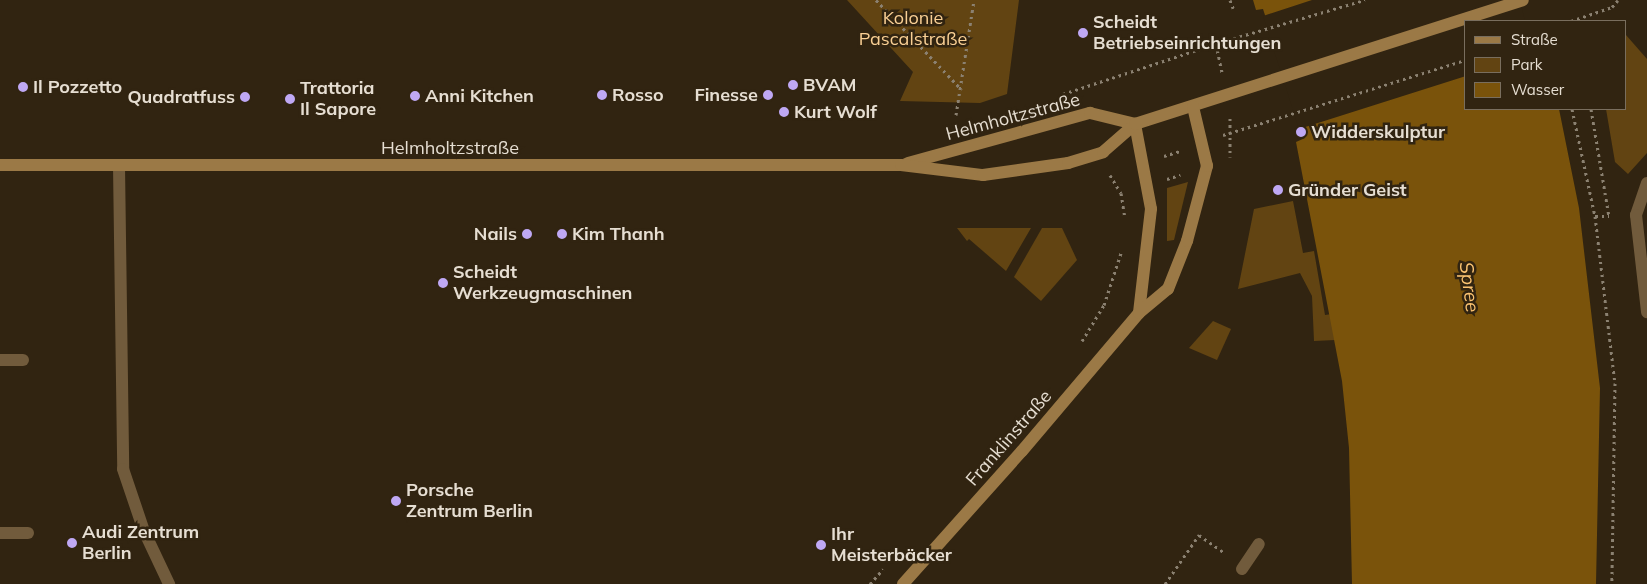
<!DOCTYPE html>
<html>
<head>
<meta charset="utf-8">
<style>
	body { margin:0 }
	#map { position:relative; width:1647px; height:584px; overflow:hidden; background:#312411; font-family:Mulish,sans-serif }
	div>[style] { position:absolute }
	.green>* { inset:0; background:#624412 }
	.water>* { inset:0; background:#7a530b }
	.pier>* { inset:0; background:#312411 }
	.path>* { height:3px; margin-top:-1.5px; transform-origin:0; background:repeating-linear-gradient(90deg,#8b8171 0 2.5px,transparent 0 6.5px) }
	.lane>* { height:12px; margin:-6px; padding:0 6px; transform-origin:6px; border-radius:6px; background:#715b3c }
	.street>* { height:12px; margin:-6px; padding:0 6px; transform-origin:6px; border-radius:6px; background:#715b3c }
	.secondary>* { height:12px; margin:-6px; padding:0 6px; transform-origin:6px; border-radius:6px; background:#9b7946 }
	.dots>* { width:14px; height:14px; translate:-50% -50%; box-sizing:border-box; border:2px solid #312411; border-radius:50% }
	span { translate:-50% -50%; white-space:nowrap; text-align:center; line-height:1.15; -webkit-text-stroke:5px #312411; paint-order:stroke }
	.park-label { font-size:18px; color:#f9cf94 }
	.poi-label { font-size:18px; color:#e6ded2; font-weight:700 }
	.left { translate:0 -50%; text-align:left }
	.right { translate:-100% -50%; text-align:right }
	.street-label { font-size:18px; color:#e6ded2 }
	.water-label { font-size:19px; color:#fbc371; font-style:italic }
	.legend { position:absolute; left:1464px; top:20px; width:162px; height:90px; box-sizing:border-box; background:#312411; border:1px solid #796e5e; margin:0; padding:6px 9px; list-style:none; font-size:15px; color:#e6ded2 }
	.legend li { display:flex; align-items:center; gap:10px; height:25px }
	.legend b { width:25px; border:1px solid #796e5e }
</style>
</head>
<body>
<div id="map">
	<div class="green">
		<div style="clip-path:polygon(847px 0,1019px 0,1007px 94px,980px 103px,900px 101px,913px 72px)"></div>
		<div style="clip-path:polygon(1626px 35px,1647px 59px,1647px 153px,1628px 174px,1615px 162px,1606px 109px,1626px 109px)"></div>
		<div style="clip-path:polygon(1188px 182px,1174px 240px,1167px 241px,1167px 188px)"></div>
		<div style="clip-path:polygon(1293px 201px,1303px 253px,1314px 251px,1325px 315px,1332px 314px,1335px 340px,1314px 341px,1312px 296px,1300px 273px,1238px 289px,1254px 209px)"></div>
		<div style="clip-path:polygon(957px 228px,1031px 228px,1006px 271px,969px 239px,967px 241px)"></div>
		<div style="clip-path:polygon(1042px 228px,1062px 228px,1077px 260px,1041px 301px,1014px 277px)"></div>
		<div style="clip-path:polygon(1213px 321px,1231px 329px,1217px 360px,1189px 348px)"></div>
	</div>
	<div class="water">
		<div style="clip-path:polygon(1253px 0,1517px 0,1466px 21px,1466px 109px,1559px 109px,1579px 208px,1600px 388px,1596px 584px,1352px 584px,1349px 448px,1342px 381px,1296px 142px,1305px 138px,1263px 9px,1256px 10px)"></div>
	</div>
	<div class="pier">
		<div style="clip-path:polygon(1312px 0,1520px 0,1525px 21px,1466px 21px,1466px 76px,1299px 129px,1263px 16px)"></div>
	</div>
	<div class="path">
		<div style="left:876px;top:0;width:124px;rotate:46.3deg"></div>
		<div style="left:1230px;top:0;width:9px;rotate:69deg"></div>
		<div style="left:1571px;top:21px;width:43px;rotate:-18.9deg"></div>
		<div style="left:1612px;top:7px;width:9px;rotate:-49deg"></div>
		<div style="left:1216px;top:44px;width:29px;rotate:78deg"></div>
		<div style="left:1063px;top:94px;width:166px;rotate:-18.2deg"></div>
		<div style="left:1221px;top:42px;width:150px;rotate:-16.3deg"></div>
		<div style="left:1572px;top:109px;width:109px;rotate:77.9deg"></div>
		<div style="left:1595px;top:216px;width:168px;rotate:83.2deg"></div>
		<div style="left:1615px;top:383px;width:201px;rotate:90.9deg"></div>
		<div style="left:1591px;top:109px;width:109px;rotate:80.5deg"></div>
		<div style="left:956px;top:115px;width:116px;rotate:-81.1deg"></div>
		<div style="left:1230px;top:118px;width:39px;rotate:90deg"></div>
		<div style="left:1223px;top:135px;width:254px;rotate:-17.2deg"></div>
		<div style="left:1164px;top:156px;width:17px;rotate:-17deg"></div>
		<div style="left:1110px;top:175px;width:21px;rotate:59deg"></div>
		<div style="left:1121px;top:193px;width:24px;rotate:81deg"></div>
		<div style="left:1167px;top:179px;width:14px;rotate:-17deg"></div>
		<div style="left:1595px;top:216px;width:14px"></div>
		<div style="left:1082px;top:341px;width:42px;rotate:-58.6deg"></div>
		<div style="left:1104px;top:305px;width:55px;rotate:-71.9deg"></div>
		<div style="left:870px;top:584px;width:20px;rotate:-49deg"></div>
		<div style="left:1165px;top:584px;width:60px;rotate:-55.2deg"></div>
		<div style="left:1199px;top:535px;width:32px;rotate:35deg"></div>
	</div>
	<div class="lane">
		<div style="left:119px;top:166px;width:303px;rotate:89.2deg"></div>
		<div style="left:123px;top:469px;width:65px;rotate:71.3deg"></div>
		<div style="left:144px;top:531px;width:59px;rotate:64.7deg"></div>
		<div style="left:0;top:360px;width:23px"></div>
		<div style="left:0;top:533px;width:28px"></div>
		<div style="left:1242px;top:569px;width:30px;rotate:-56deg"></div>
	</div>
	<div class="street">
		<div style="left:1647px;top:183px;width:34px;rotate:109deg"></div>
		<div style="left:1636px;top:215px;width:98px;rotate:83.5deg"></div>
	</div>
	<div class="secondary">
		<div style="left:1135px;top:124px;width:86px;rotate:79.3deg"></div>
		<div style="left:1151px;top:209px;width:105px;rotate:96.6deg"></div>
		<div style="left:908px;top:163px;width:189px;rotate:-15.4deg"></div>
		<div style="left:1090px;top:113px;width:46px;rotate:13.7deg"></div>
		<div style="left:0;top:165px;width:901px"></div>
		<div style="left:901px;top:165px;width:83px;rotate:7deg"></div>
		<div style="left:983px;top:175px;width:86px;rotate:-8deg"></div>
		<div style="left:1068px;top:163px;width:37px;rotate:-17deg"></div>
		<div style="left:1103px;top:152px;width:43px;rotate:-41.2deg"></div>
		<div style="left:1135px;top:124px;width:407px;rotate:-17.7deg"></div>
		<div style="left:903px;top:584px;width:178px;rotate:-48.2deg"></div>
		<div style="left:1022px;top:451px;width:181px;rotate:-49.7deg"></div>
		<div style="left:1139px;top:313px;width:38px;rotate:-40deg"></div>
		<div style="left:1168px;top:289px;width:52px;rotate:-68.4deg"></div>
		<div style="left:1187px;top:241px;width:78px;rotate:-75.1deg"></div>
		<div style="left:1207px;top:166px;width:61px;rotate:-103.3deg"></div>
	</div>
	<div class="dots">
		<div style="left:1083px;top:33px;background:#bfa8f4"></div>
		<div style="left:793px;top:85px;background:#bfa8f4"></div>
		<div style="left:23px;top:87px;background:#bfa8f4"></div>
		<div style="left:602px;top:95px;background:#bfa8f4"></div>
		<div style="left:768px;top:95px;background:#bfa8f4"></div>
		<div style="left:415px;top:96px;background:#bfa8f4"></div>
		<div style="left:245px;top:97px;background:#bfa8f4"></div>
		<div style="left:290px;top:99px;background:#bfa8f4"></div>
		<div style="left:784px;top:112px;background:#bfa8f4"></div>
		<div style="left:1301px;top:132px;background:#bfa8f4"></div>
		<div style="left:1278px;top:190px;background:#bfa8f4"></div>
		<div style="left:527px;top:234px;background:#bfa8f4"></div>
		<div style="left:562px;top:234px;background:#bfa8f4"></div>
		<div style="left:443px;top:283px;background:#bfa8f4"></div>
		<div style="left:396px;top:501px;background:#bfa8f4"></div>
		<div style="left:72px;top:543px;background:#bfa8f4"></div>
		<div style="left:821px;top:545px;background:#bfa8f4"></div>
	</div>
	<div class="park-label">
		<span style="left:913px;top:29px">Kolonie<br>Pascalstraße</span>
	</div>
	<div class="poi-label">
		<span class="left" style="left:1093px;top:33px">Scheidt<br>Betriebseinrichtungen</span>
		<span class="left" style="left:803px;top:85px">BVAM</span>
		<span class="left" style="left:33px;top:87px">Il Pozzetto</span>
		<span class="left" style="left:300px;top:99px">Trattoria<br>Il Sapore</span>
		<span class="left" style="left:612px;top:95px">Rosso</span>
		<span class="right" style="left:758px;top:95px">Finesse</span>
		<span class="left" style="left:425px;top:96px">Anni Kitchen</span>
		<span class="right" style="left:235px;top:97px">Quadratfuss</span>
		<span class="left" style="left:794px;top:112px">Kurt Wolf</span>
		<span class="left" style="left:1311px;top:132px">Widderskulptur</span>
		<span class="left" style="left:1288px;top:190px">Gründer Geist</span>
		<span class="right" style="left:517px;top:234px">Nails</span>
		<span class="left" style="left:572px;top:234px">Kim Thanh</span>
		<span class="left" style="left:453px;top:283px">Scheidt<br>Werkzeugmaschinen</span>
		<span class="left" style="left:406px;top:501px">Porsche<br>Zentrum Berlin</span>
		<span class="left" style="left:82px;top:543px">Audi Zentrum<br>Berlin</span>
		<span class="left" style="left:831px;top:545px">Ihr<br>Meisterbäcker</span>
	</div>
	<div class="street-label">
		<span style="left:1013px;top:117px;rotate:-15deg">Helmholtzstraße</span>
		<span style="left:450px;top:148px">Helmholtzstraße</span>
		<span style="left:1009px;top:438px;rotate:-49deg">Franklinstraße</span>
	</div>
	<div class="water-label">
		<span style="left:1469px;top:287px;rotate:82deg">Spree</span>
	</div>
	<ul class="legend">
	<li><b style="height:6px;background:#9b7946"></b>Straße</li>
	<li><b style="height:14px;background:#624412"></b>Park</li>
	<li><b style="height:14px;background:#7a530b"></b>Wasser</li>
	</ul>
</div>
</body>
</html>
